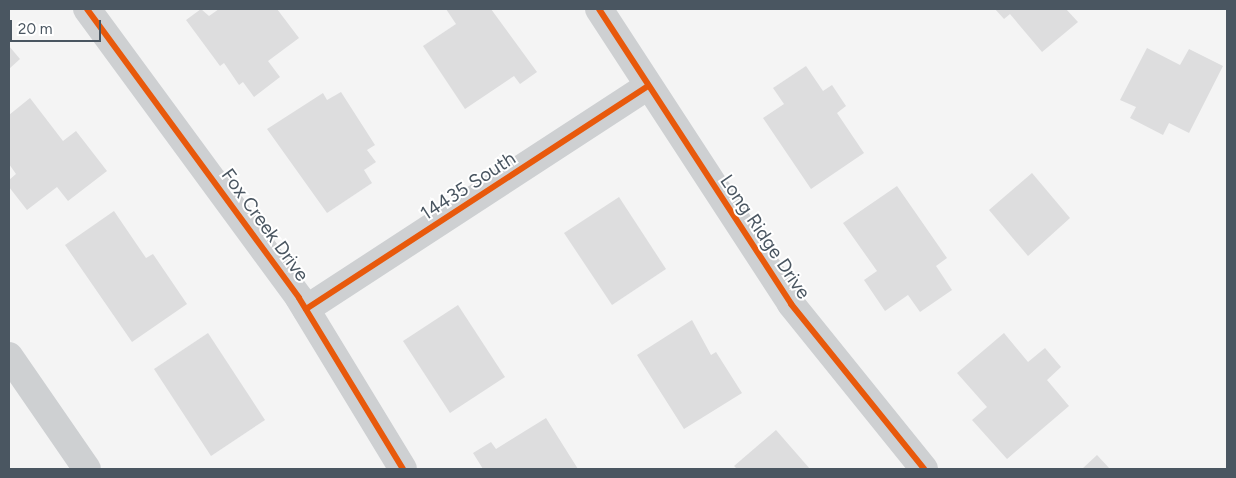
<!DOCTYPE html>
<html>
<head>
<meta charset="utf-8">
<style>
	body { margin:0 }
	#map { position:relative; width:1236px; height:478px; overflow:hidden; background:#f4f4f4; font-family:Figtree,sans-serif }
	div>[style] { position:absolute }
	.building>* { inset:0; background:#ddddde }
	.minor>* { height:28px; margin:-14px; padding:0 14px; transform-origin:14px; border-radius:14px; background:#ced0d2 }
	.cycleway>* { height:6px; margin:-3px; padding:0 3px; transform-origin:3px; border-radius:3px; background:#e8590c }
	span { translate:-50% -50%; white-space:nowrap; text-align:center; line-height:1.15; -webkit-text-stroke:4px #fff; paint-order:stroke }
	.street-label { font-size:19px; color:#4a5661 }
	.frame { position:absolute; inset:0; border:10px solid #4a5661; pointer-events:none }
	.scale { position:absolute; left:10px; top:20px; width:91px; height:22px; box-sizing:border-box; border:2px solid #4a5661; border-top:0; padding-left:6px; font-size:15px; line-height:18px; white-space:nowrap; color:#4a5661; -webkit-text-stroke:4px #fff; paint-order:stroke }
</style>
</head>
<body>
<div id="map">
	<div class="building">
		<div style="clip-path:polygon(201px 9px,209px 16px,219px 9px,277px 9px,299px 38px,268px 61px,280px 77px,254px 97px,243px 82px,239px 85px,224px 63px,220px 66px,186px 20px)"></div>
		<div style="clip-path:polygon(446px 9px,491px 9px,537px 72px,520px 84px,514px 76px,465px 109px,423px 46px,456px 24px)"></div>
		<div style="clip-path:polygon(995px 9px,1066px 9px,1078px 22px,1042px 52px,1010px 14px,1004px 19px)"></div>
		<div style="clip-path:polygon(9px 46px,20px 59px,9px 69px)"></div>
		<div style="clip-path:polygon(1147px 48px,1180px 65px,1189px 49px,1223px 66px,1189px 133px,1169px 123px,1163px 135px,1130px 118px,1136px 107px,1120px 100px)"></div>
		<div style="clip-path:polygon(806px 66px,823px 91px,832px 85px,846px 106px,837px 113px,864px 153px,811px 189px,763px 118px,784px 104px,773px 88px)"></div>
		<div style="clip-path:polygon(341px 92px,375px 145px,367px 150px,376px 162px,364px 170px,372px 183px,327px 213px,267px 129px,323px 93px,327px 100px)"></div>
		<div style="clip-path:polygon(30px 98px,63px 141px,76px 131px,107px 171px,68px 201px,57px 187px,27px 210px,9px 187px,9px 180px,16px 174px,9px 164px,9px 115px)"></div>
		<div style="clip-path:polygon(1032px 173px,1070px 218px,1028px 256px,989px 210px)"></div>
		<div style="clip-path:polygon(897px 186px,947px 258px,936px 266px,952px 290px,920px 312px,908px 295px,885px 311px,864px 280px,877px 271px,843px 223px)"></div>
		<div style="clip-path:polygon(619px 197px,666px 269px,612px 305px,564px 233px)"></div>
		<div style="clip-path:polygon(114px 211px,146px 258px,153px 254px,187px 304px,132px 342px,65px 245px)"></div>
		<div style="clip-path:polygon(458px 305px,505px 377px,450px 413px,403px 341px)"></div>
		<div style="clip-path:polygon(692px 320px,711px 355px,716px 352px,742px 393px,684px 429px,637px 355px)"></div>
		<div style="clip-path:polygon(208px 333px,265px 420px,211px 456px,154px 369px)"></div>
		<div style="clip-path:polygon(1004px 333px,1028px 362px,1045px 348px,1061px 367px,1047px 380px,1069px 406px,1007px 459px,972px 420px,987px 407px,957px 373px)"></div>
		<div style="clip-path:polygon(546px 418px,578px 469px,483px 469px,473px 453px,491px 442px,496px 449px)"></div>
		<div style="clip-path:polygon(776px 430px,810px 469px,737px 469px,734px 466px)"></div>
		<div style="clip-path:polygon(1097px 455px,1110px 469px,1082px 469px)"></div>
	</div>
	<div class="minor">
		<div style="left:87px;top:9px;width:358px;rotate:53.7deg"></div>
		<div style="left:299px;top:298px;width:200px;rotate:58.7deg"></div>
		<div style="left:599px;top:9px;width:352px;rotate:56.9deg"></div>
		<div style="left:791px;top:304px;width:212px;rotate:51.1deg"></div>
		<div style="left:306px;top:309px;width:406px;rotate:-33.1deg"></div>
		<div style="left:9px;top:356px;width:137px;rotate:55.4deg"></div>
	</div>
	<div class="cycleway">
		<div style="left:87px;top:9px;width:358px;rotate:53.7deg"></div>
		<div style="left:299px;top:298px;width:200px;rotate:58.7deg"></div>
		<div style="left:599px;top:9px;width:352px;rotate:56.9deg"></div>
		<div style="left:791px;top:304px;width:212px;rotate:51.1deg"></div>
		<div style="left:306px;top:309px;width:406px;rotate:-33.1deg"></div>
	</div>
	<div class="street-label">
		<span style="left:468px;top:186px;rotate:-33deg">14435 South</span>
		<span style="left:265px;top:225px;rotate:54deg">Fox Creek Drive</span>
		<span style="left:765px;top:237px;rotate:56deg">Long Ridge Drive</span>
	</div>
	<div class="frame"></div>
	<div class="scale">20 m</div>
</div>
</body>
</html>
